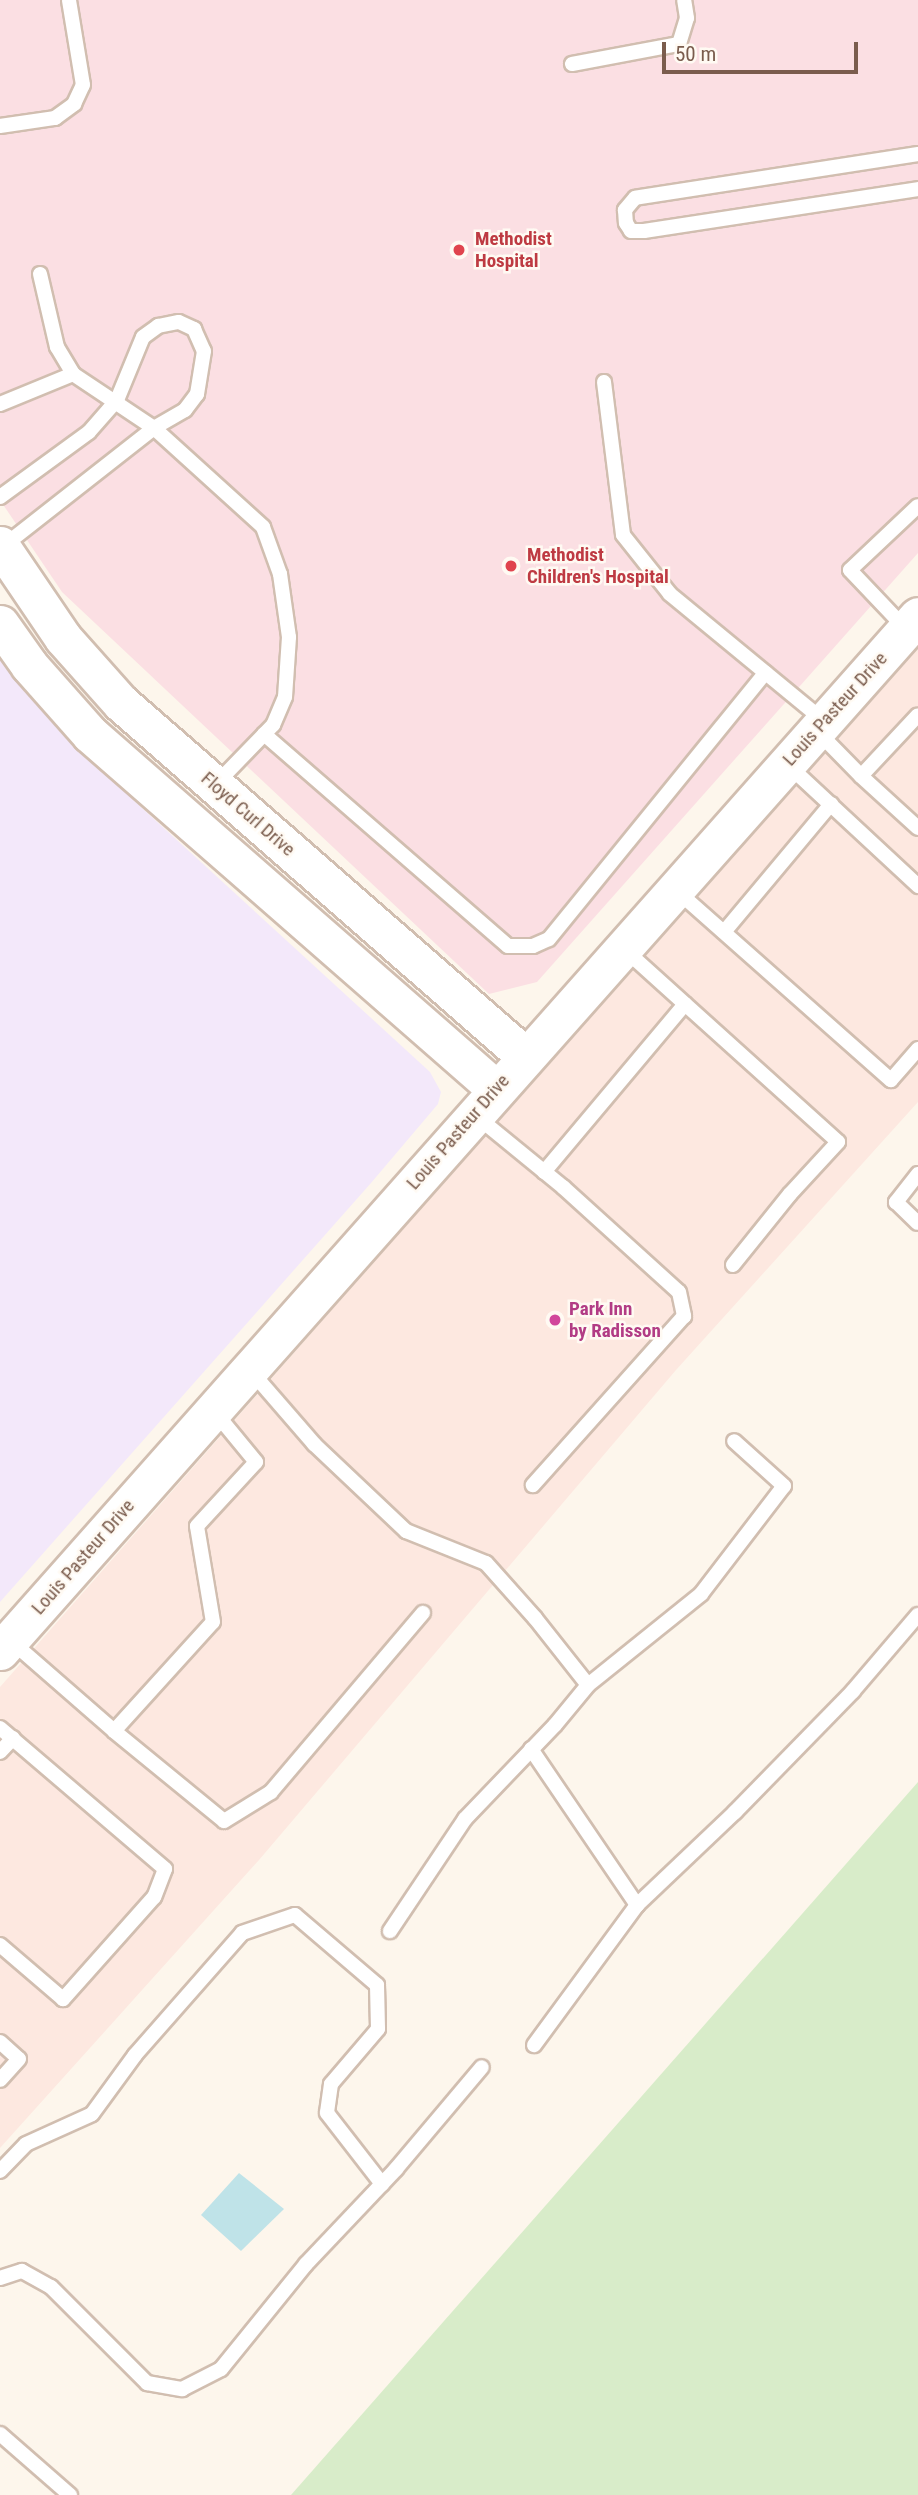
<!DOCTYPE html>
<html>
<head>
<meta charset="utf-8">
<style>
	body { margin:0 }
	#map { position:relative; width:918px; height:2495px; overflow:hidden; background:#fdf6ec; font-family:"Roboto Condensed",sans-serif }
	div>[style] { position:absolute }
	.commercial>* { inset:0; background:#fde8e0 }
	.education>* { inset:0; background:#f3e8fa }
	.medical>* { inset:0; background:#fbdfe3 }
	.green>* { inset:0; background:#d8ecc9 }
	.water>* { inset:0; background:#bfe3e8 }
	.roads { filter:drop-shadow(2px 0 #d1beb0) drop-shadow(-2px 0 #d1beb0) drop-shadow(0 2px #d1beb0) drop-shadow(0 -2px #d1beb0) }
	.service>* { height:14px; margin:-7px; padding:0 7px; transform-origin:7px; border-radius:7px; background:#fff }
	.tertiary>* { height:37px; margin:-18.5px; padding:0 18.5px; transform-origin:18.5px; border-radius:18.5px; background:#fff }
	.dots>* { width:19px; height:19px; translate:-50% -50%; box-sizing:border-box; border:4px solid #fffaf3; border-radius:50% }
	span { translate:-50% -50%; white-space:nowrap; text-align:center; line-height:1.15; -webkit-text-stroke:5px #fffaf3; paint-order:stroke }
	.health-label { font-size:19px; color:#be3a42; font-weight:700 }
	.left { translate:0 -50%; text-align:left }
	.street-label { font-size:19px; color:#7a5c4d }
	.hotel-label { font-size:19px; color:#b23c85; font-weight:700 }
	.scale { position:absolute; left:662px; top:42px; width:196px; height:32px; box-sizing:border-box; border:4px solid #7a5c4d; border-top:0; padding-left:9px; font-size:21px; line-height:24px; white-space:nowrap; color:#7a5c4d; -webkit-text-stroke:5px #fffaf3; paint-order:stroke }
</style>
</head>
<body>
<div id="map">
	<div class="commercial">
		<div style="clip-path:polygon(918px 643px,918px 1102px,676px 1370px,259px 1860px,0 2148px,0 1687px)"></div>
	</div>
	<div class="education">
		<div style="clip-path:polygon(0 658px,130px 797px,430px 1072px,441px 1092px,438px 1104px,371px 1183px,0 1602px)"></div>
	</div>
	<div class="medical">
		<div style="clip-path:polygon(0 0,918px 0,918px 553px,537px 982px,489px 994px,62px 592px,0 500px)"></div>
	</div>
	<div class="green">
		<div style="clip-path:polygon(918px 1782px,918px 2495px,291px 2495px)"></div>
	</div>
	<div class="water">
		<div style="clip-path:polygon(239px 2173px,284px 2209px,241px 2251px,201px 2215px)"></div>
	</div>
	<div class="roads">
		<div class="service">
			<div style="left:572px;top:64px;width:109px;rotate:-10.6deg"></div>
			<div style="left:679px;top:44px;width:27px;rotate:-73deg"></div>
			<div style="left:687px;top:18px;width:18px;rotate:-99deg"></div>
			<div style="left:0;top:126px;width:56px;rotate:-8.3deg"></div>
			<div style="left:55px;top:118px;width:24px;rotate:-36deg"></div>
			<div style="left:74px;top:104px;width:21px;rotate:-65deg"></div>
			<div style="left:83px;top:85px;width:86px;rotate:-99.4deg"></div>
			<div style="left:918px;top:154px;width:286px;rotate:171.2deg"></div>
			<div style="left:635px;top:198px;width:16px;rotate:130deg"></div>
			<div style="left:625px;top:210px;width:13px;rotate:86deg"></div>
			<div style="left:626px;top:223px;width:9px;rotate:58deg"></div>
			<div style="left:631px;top:231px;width:13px"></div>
			<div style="left:644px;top:231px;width:277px;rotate:-8.7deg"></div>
			<div style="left:40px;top:274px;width:75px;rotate:76.9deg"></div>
			<div style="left:57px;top:347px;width:31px;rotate:59deg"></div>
			<div style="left:604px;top:382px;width:154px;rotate:82.9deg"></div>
			<div style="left:623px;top:535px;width:75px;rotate:51.5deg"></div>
			<div style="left:670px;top:594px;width:198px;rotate:39.5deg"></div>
			<div style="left:0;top:404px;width:79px;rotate:-22.3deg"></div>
			<div style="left:73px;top:374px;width:97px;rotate:33.7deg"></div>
			<div style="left:154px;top:428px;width:147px;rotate:42.2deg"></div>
			<div style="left:263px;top:527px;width:50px;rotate:70.1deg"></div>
			<div style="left:280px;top:574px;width:64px;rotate:81.9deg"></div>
			<div style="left:289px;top:637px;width:60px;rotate:93.8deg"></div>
			<div style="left:285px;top:697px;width:30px;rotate:113deg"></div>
			<div style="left:273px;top:725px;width:82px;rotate:134deg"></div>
			<div style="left:0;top:497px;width:110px;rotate:-36.1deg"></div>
			<div style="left:89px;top:432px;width:43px;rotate:-48.8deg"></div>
			<div style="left:117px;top:400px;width:68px;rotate:-67.6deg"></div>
			<div style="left:143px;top:337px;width:19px;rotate:-36deg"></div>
			<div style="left:158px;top:326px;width:21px;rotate:-11deg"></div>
			<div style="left:179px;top:322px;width:17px;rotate:25deg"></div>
			<div style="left:194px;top:329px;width:24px;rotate:66deg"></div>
			<div style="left:204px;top:351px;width:44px;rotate:99.2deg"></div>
			<div style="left:197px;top:394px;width:20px;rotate:127deg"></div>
			<div style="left:185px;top:410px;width:36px;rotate:150deg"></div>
			<div style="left:154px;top:428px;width:194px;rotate:141.9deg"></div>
			<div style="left:905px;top:628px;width:80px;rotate:-133.5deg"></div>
			<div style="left:850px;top:570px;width:93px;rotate:-43.3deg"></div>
			<div style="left:817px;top:731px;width:63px;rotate:45.6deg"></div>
			<div style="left:861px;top:776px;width:83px;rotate:-46.9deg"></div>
			<div style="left:264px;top:734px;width:323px;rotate:41deg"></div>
			<div style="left:508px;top:946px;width:25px"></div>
			<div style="left:533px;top:946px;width:17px;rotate:-24deg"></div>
			<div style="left:549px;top:939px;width:343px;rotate:-50.9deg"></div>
			<div style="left:788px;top:765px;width:178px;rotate:42.9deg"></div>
			<div style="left:861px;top:776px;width:77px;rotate:42.4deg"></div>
			<div style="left:676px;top:890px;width:287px;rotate:41.5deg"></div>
			<div style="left:891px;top:1080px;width:41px;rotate:-48.9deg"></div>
			<div style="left:724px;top:932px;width:167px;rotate:-50.1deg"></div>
			<div style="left:685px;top:1004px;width:206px;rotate:42deg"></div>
			<div style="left:838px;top:1142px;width:71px;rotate:132.7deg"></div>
			<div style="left:790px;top:1194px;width:91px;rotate:128.8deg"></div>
			<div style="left:475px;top:1115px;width:114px;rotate:39.3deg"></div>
			<div style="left:563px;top:1187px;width:156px;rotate:42.2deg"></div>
			<div style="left:679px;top:1292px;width:25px;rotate:78deg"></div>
			<div style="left:684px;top:1316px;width:227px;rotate:131.8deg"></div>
			<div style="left:544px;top:1172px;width:219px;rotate:-50deg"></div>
			<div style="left:685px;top:1004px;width:84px;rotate:-137.9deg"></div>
			<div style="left:918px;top:1174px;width:36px;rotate:128deg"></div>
			<div style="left:896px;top:1202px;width:30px;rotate:44deg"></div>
			<div style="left:250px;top:1370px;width:98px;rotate:49.1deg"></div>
			<div style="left:314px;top:1444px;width:127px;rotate:43.4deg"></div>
			<div style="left:406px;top:1531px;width:86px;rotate:21.8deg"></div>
			<div style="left:486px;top:1563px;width:74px;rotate:48.3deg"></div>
			<div style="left:535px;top:1618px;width:85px;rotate:51.7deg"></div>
			<div style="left:588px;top:1685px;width:52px;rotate:129.5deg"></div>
			<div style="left:555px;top:1725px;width:130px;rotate:133.8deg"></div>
			<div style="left:465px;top:1819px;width:135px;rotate:123.8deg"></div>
			<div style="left:11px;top:1641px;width:137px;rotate:41.1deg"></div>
			<div style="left:114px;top:1731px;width:147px;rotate:-47.8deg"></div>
			<div style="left:213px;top:1622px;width:97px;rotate:-99.5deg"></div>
			<div style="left:197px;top:1526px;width:87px;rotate:-47.3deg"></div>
			<div style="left:256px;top:1462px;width:66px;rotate:-129.5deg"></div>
			<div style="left:588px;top:1685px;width:145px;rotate:-38.8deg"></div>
			<div style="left:701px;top:1594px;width:136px;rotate:-52.5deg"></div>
			<div style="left:784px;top:1486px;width:67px;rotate:-138deg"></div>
			<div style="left:0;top:1728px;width:217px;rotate:40.5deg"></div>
			<div style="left:165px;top:1869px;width:30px;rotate:111deg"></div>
			<div style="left:154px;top:1897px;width:137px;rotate:131.7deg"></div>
			<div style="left:63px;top:1999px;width:83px;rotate:-139.4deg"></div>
			<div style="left:114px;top:1731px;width:142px;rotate:39.3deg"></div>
			<div style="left:224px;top:1821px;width:55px;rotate:-31.7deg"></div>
			<div style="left:271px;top:1792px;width:235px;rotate:-49.7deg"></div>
			<div style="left:531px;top:1749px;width:189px;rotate:55.8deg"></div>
			<div style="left:637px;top:1905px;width:174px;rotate:126.3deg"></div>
			<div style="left:0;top:1752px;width:19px;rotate:-47deg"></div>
			<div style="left:637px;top:1905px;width:135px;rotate:-43.5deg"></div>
			<div style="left:735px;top:1812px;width:169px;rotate:-45.7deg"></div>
			<div style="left:853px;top:1691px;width:100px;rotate:-49.5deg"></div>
			<div style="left:0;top:2042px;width:25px;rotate:42deg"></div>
			<div style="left:19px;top:2059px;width:28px;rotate:132deg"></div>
			<div style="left:0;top:2171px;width:37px;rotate:-46deg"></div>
			<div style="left:26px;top:2144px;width:72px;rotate:-24.4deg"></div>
			<div style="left:92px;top:2114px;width:73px;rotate:-53.9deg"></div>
			<div style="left:135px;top:2055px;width:162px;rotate:-48.7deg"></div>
			<div style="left:242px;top:1933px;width:56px;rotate:-18.8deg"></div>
			<div style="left:295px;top:1915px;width:108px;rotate:40.5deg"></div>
			<div style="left:377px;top:1985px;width:44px;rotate:88.7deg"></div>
			<div style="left:378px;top:2029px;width:72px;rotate:130.5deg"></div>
			<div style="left:331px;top:2084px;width:29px;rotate:98deg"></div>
			<div style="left:327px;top:2113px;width:90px;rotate:52.2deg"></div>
			<div style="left:0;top:2278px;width:23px;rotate:-18deg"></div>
			<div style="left:22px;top:2271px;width:33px;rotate:29deg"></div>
			<div style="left:51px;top:2287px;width:136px;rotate:45deg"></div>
			<div style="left:147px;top:2383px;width:36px;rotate:10deg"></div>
			<div style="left:182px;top:2389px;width:44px;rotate:-27.1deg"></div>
			<div style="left:221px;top:2369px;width:135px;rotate:-51deg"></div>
			<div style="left:306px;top:2264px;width:131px;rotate:-46.5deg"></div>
			<div style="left:396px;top:2169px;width:133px;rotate:-49.9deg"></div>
			<div style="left:0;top:2434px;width:93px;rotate:41.1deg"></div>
		</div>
		<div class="tertiary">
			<div style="left:0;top:545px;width:112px;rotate:55.9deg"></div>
			<div style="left:63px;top:638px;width:87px;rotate:48.3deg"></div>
			<div style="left:121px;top:703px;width:536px;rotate:41.15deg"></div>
			<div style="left:0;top:624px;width:50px;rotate:54.7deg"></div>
			<div style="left:29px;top:665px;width:92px;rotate:48.5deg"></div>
			<div style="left:90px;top:734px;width:539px;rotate:41.17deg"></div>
			<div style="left:0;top:1651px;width:1383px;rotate:-48.43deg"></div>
		</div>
	</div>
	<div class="dots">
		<div style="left:459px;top:250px;background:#e0444e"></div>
		<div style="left:511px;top:566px;background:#e0444e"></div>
		<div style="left:555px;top:1320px;background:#d1479c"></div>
	</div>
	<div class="health-label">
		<span class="left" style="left:475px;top:250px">Methodist<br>Hospital</span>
		<span class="left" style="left:527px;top:566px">Methodist<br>Children's Hospital</span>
	</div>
	<div class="street-label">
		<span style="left:835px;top:709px;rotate:-48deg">Louis Pasteur Drive</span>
		<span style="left:248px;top:814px;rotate:41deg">Floyd Curl Drive</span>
		<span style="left:458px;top:1132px;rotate:-49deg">Louis Pasteur Drive</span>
		<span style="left:83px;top:1557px;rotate:-49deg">Louis Pasteur Drive</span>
	</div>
	<div class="hotel-label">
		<span class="left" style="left:569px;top:1320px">Park Inn<br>by Radisson</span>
	</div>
	<div class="scale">50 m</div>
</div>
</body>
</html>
